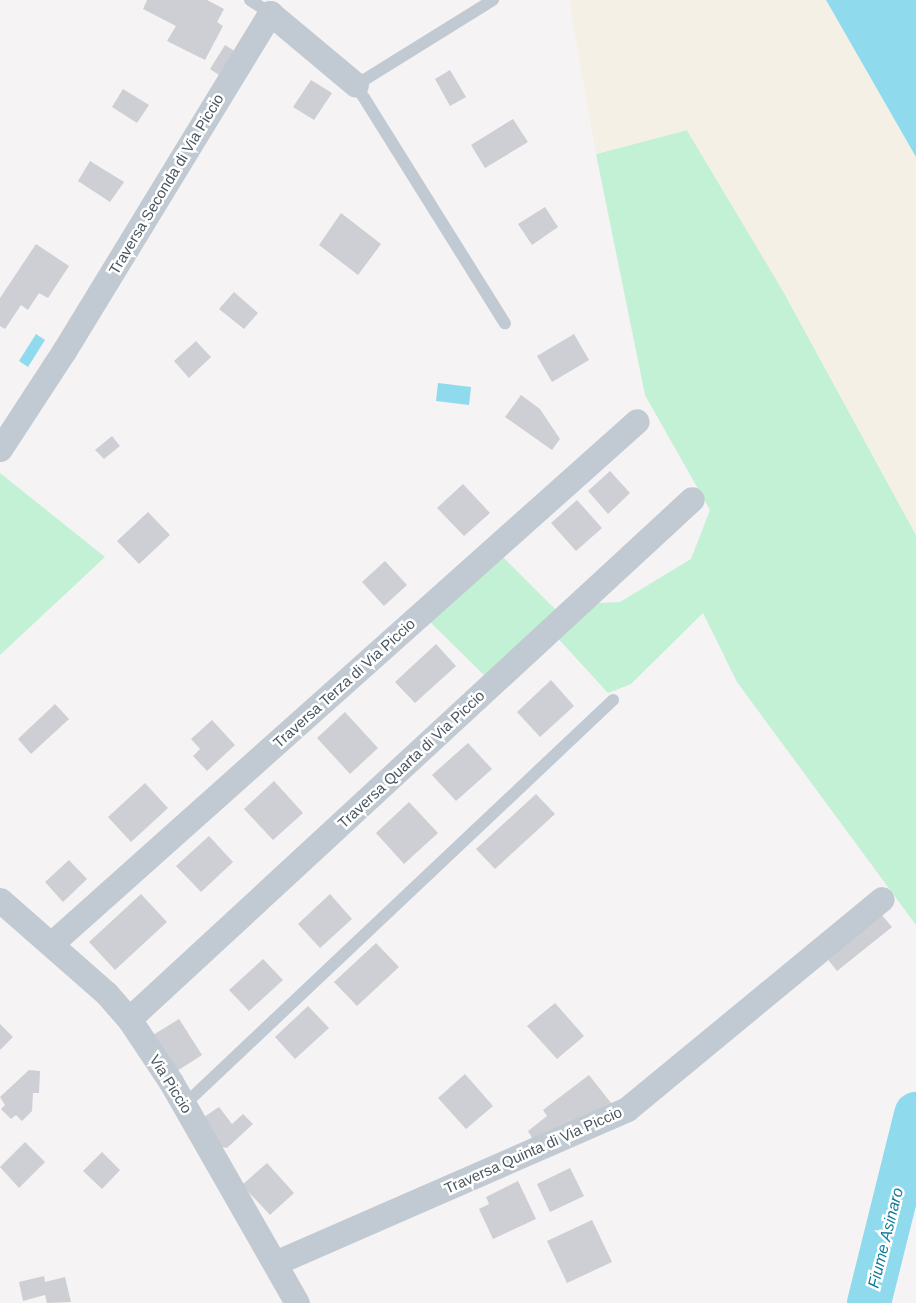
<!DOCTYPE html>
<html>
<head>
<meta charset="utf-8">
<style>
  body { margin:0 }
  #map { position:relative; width:916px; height:1303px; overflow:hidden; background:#f5f3f3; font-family:Arial,sans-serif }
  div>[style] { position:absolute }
  .green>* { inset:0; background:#c3f1d5 }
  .sand>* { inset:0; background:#f5f0e5 }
  .water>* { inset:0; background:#90daee }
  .river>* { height:44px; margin:-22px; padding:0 22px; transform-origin:22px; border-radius:22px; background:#90daee }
  .building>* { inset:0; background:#cdcfd5 }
  .lane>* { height:12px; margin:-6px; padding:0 6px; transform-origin:6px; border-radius:6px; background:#c1cad2 }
  .street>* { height:25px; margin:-12.5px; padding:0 12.5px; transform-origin:12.5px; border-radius:12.5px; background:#c1cad2 }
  span { translate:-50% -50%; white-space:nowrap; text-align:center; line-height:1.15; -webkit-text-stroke:5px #fff; paint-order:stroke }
  .street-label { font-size:15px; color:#4a5661 }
  .water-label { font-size:16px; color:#0c7c9b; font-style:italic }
</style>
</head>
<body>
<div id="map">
  <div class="green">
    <div style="clip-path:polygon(687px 130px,783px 291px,916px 535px,916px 925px,737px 682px,703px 613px,631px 684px,608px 693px,554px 634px,598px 603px,620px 602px,691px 559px,710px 510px,645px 395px,596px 154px)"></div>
    <div style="clip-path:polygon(0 473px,105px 557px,0 655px)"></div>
    <div style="clip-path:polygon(499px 553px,558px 612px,487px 678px,426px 618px)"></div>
  </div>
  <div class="sand">
    <div style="clip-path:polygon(569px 0,826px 0,916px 157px,916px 535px,783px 291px,687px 130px,596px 154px)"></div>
  </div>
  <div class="water">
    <div style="clip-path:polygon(826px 0,916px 0,916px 157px)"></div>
    <div style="clip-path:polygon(36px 334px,45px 340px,28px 367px,19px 361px)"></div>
    <div style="clip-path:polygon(438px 383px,471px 387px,469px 405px,436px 401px)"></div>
  </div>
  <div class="river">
    <div style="left:869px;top:1303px;width:195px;rotate:-76deg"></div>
  </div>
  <div class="building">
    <div style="clip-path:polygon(147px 0,207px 0,224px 9px,217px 22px,223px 26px,205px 60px,167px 41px,176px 26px,143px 9px)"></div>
    <div style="clip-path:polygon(225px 45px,238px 53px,222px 77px,210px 69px)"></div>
    <div style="clip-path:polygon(450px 70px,466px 97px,450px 106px,435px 79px)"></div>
    <div style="clip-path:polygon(311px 80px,332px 93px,314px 120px,293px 107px)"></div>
    <div style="clip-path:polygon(123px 89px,149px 105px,137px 123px,112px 107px)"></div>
    <div style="clip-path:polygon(513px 119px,528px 142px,485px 168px,471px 145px)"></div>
    <div style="clip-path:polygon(90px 161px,124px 182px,110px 202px,78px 181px)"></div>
    <div style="clip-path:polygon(545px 207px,558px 227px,532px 245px,518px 224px)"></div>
    <div style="clip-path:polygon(341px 213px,381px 244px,358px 275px,319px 245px)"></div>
    <div style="clip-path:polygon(36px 244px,69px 266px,48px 298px,39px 293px,28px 310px,21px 305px,5px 329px,0 326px,0 298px)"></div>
    <div style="clip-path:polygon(234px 292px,258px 313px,244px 329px,219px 309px)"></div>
    <div style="clip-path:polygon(574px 334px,589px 360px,552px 382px,537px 356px)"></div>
    <div style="clip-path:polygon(196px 341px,211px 357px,189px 378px,174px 361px)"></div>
    <div style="clip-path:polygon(521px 395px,540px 409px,560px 439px,552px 450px,505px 417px)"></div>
    <div style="clip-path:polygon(112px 436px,120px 446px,104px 459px,95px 450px)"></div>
    <div style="clip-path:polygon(610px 471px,630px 493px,608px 514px,588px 491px)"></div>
    <div style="clip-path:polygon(463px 484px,490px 513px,464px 536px,437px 508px)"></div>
    <div style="clip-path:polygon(577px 500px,602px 528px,576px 551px,551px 523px)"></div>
    <div style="clip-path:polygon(148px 512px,170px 535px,139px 564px,117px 541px)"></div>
    <div style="clip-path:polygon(385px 561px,407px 585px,384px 606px,362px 582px)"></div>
    <div style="clip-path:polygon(436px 644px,456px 666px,415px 703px,395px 682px)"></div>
    <div style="clip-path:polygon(551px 680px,574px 706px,540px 737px,517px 712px)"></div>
    <div style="clip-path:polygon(55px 704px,69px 719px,31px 754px,18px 739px)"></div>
    <div style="clip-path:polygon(345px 712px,378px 748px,350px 774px,317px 738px)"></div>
    <div style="clip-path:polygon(212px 720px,235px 745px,207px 771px,193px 756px,200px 749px,191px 739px)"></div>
    <div style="clip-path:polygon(468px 743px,492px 769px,456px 801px,432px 775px)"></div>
    <div style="clip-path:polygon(274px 781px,303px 813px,273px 840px,244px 809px)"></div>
    <div style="clip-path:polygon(145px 783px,168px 808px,131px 842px,108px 817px)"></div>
    <div style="clip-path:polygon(536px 794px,555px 814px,495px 869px,476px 849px)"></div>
    <div style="clip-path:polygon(409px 802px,438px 833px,404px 864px,376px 833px)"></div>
    <div style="clip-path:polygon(209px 836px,233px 862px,201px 892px,176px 866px)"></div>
    <div style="clip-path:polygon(69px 860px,87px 879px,63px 902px,45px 882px)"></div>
    <div style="clip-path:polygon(141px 894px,167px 922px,115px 970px,89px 942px)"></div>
    <div style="clip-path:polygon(330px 894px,352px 919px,320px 948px,298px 924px)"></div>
    <div style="clip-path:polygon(881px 914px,892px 927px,837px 971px,826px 957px)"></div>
    <div style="clip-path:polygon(376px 943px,399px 967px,357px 1006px,334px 982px)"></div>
    <div style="clip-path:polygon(263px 959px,283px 980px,249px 1011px,229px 990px)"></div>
    <div style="clip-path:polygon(555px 1003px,584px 1036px,557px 1059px,527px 1026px)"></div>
    <div style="clip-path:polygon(308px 1006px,329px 1028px,295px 1059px,275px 1037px)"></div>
    <div style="clip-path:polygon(179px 1019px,202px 1055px,177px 1071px,153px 1035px)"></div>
    <div style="clip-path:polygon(0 1024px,13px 1037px,0 1050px)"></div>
    <div style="clip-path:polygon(29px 1070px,40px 1071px,39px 1093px,33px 1093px,32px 1111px,22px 1121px,16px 1115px,11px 1119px,1px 1109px,5px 1105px,0 1097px)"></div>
    <div style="clip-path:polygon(465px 1074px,493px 1106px,466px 1129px,438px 1098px)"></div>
    <div style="clip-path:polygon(589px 1075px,615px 1108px,535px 1143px,528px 1131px,547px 1116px,543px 1110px)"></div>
    <div style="clip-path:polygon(219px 1107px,232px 1124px,243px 1114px,253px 1124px,227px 1148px,218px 1146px,201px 1119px)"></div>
    <div style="clip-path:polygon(25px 1142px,45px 1162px,19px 1188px,0 1167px)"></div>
    <div style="clip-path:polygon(102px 1152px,120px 1170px,102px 1189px,83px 1171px)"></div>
    <div style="clip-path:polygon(267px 1163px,294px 1193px,270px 1215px,242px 1185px)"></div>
    <div style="clip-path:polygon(570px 1168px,584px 1196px,550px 1212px,537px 1184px)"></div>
    <div style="clip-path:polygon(518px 1181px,536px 1219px,493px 1239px,479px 1209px,489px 1204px,486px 1197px)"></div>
    <div style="clip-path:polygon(592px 1220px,612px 1262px,567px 1283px,547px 1241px)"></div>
    <div style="clip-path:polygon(44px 1276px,45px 1282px,65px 1277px,71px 1302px,47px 1303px,45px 1295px,23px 1301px,19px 1282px)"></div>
  </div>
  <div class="lane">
    <div style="left:250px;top:0;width:24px;rotate:33deg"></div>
    <div style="left:493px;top:0;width:161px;rotate:148.2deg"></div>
    <div style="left:356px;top:85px;width:281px;rotate:58deg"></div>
    <div style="left:184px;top:1105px;width:590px;rotate:-43.35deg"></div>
  </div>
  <div class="street">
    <div style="left:0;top:449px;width:117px;rotate:-56.9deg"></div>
    <div style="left:64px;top:351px;width:396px;rotate:-58.6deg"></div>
    <div style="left:270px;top:13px;width:112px;rotate:39.9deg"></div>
    <div style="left:0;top:900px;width:142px;rotate:41.3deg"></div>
    <div style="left:107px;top:994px;width:33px;rotate:49deg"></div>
    <div style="left:129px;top:1019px;width:76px;rotate:56.3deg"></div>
    <div style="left:171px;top:1082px;width:254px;rotate:60.3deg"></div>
    <div style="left:51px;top:944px;width:785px;rotate:-41.75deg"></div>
    <div style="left:129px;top:1019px;width:766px;rotate:-42.73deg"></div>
    <div style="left:275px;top:1263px;width:384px;rotate:-23.6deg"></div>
    <div style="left:627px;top:1109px;width:330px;rotate:-39.5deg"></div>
  </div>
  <div class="street-label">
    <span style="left:166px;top:184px;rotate:-59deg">Traversa Seconda di Via Piccio</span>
    <span style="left:344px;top:683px;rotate:-42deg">Traversa Terza di Via Piccio</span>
    <span style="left:411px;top:759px;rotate:-43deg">Traversa Quarta di Via Piccio</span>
    <span style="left:171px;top:1084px;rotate:58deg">Via Piccio</span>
    <span style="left:533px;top:1150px;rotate:-24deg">Traversa Quinta di Via Piccio</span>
  </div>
  <div class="water-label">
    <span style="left:886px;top:1238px;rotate:-76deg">Fiume Asinaro</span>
  </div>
</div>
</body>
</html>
